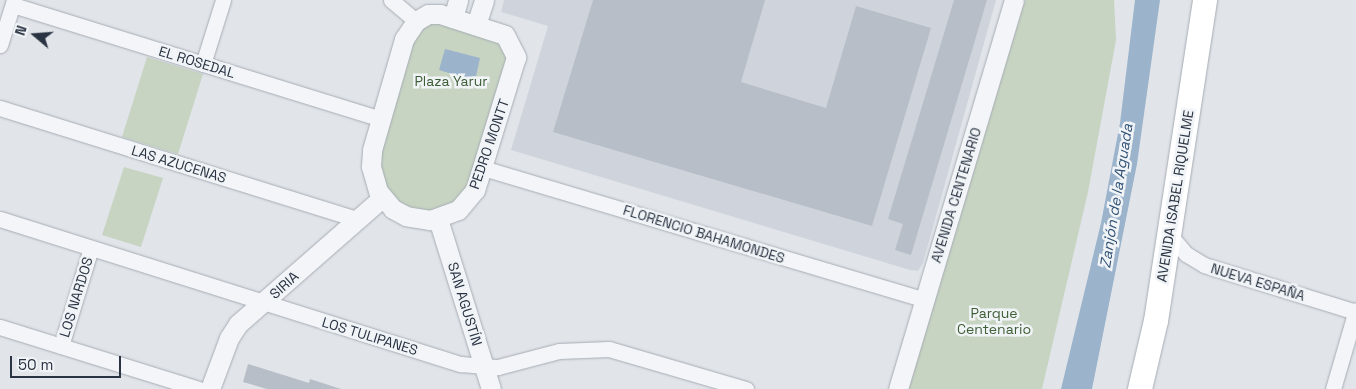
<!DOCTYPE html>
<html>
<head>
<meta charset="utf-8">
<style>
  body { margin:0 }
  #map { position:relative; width:1356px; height:389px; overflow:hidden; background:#e1e5ea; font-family:"Space Grotesk",sans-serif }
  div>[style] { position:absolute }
  .built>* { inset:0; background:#cfd4dc }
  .green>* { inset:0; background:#c7d4c2 }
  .water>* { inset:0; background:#9bb3cb }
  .building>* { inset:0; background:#b8bec7 }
  .roads { filter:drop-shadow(0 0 1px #a6acb4) drop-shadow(0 0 1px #a6acb4) }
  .minor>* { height:15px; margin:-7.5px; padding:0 7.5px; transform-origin:7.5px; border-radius:7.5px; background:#f4f5f8 }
  .tertiary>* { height:19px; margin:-9.5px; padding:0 9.5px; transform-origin:9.5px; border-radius:9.5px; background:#f4f5f8 }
  .trunk>* { height:24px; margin:-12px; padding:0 12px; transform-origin:12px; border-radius:12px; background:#fff }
  span { translate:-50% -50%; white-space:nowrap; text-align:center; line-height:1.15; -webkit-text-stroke:5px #f1f4f7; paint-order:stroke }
  .street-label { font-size:14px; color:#293342 }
  .park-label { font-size:14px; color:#3e5e36 }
  .water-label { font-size:15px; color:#325377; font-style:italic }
  .north { position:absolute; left:10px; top:10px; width:50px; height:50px; -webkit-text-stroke:4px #f1f4f7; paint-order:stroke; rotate:288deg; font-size:14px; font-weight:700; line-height:20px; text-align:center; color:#293342 }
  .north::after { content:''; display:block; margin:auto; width:18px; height:22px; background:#293342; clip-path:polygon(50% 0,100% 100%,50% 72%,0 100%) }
  .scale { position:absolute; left:10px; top:356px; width:111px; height:22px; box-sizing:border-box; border:2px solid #293342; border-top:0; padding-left:6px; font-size:15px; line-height:18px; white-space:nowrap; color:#293342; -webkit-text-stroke:4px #f1f4f7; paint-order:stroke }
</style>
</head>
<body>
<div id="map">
  <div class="built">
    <div style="clip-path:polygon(504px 0,996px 0,923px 263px,918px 271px,910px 270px,511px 150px,548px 26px,501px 12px)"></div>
  </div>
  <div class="green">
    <div style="clip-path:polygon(1025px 0,1114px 0,1116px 40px,1088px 192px,1042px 389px,908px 389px)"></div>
    <div style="clip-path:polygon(430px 21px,500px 42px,507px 54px,507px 69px,468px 191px,460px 199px,433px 212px,407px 208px,395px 201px,385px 189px,379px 155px,411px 43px,417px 30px)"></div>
    <div style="clip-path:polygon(147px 57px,203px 74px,178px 154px,122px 137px)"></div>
    <div style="clip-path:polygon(124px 167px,163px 178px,141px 247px,102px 235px)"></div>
  </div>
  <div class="water">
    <div style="clip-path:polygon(1135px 0,1160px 0,1137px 164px,1092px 389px,1061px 389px,1101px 223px,1120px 123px)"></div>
    <div style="clip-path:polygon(445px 49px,480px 58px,475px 81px,439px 70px)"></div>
  </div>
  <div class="building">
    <div style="clip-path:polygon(593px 0,765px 0,741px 82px,826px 108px,856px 6px,931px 28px,872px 226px,553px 132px)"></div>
    <div style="clip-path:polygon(954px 0,987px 0,911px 255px,895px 250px,903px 224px,888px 219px)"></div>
    <div style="clip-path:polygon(248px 364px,309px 383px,310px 379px,341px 389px,267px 389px,243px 382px)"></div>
  </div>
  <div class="roads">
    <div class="minor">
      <div style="left:391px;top:0;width:33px;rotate:40deg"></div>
      <div style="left:13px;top:5px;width:385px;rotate:17.2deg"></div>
      <div style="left:0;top:45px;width:47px;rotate:-72.7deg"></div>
      <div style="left:203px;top:64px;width:67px;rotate:-72.6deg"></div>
      <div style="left:0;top:108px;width:374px;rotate:17.3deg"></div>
      <div style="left:483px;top:168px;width:461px;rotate:16.6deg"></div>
      <div style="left:0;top:219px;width:483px;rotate:17.5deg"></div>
      <div style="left:461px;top:364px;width:37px;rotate:5deg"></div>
      <div style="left:498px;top:367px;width:63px;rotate:-14.7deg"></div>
      <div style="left:559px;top:351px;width:50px;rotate:-2.3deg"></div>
      <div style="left:609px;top:349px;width:143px;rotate:16.3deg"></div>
      <div style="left:1170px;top:235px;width:25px;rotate:50deg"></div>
      <div style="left:1186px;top:254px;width:21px;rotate:31deg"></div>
      <div style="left:1204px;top:265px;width:159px;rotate:17.2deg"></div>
      <div style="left:0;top:327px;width:208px;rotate:17.3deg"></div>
      <div style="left:61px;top:346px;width:102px;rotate:-73deg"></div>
      <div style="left:1333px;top:389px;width:82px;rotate:-73.8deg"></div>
    </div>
    <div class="tertiary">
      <div style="left:428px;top:14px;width:12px"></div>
      <div style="left:440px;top:14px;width:68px;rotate:17.9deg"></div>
      <div style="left:505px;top:35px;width:25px;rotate:63deg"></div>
      <div style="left:516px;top:57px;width:139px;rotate:107.1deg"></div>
      <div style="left:475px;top:190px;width:26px;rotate:130deg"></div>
      <div style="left:458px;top:210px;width:30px;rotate:160deg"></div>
      <div style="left:430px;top:220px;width:24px;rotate:-171deg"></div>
      <div style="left:406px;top:216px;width:15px;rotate:-152deg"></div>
      <div style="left:393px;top:209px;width:23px;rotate:-130deg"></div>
      <div style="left:378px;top:191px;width:26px;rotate:-106deg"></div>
      <div style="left:371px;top:166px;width:16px;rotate:-86deg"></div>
      <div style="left:372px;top:150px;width:116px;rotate:-73.9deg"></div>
      <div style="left:404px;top:39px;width:22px;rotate:-56deg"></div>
      <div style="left:416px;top:21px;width:14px;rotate:-30deg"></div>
      <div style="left:453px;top:18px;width:19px;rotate:-74deg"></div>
      <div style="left:476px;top:25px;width:26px;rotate:-72deg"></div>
      <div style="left:438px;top:219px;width:178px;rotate:72.7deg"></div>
      <div style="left:210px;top:389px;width:54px;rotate:-69.6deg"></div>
      <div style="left:229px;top:338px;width:17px;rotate:-57deg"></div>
      <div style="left:238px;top:324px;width:191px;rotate:-41.2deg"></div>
      <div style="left:898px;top:389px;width:406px;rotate:-73.4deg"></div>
    </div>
    <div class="trunk">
      <div style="left:1140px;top:389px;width:70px;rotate:-76.8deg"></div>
      <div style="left:1156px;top:321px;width:325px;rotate:-81.3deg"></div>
    </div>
  </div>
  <div class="street-label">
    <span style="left:197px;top:62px;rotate:17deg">EL ROSEDAL</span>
    <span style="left:489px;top:144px;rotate:-71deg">PEDRO MONTT</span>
    <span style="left:179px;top:164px;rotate:17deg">LAS AZUCENAS</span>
    <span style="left:956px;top:195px;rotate:-73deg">AVENIDA CENTENARIO</span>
    <span style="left:1175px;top:196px;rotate:-81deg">AVENIDA ISABEL RIQUELME</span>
    <span style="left:704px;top:234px;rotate:17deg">FLORENCIO BAHAMONDES</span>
    <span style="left:1258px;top:282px;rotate:17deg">NUEVA ESPAÑA</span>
    <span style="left:284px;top:285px;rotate:-42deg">SIRIA</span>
    <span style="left:76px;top:297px;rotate:-73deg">LOS NARDOS</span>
    <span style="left:465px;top:304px;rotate:73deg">SAN AGUSTÍN</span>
    <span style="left:370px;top:336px;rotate:17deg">LOS TULIPANES</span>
  </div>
  <div class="park-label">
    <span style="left:451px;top:81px">Plaza Yarur</span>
    <span style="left:994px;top:321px">Parque<br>Centenario</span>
  </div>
  <div class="water-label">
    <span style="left:1116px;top:196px;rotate:-81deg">Zanjón de la Aguada</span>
  </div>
  <div class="north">N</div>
  <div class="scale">50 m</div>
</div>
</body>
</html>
